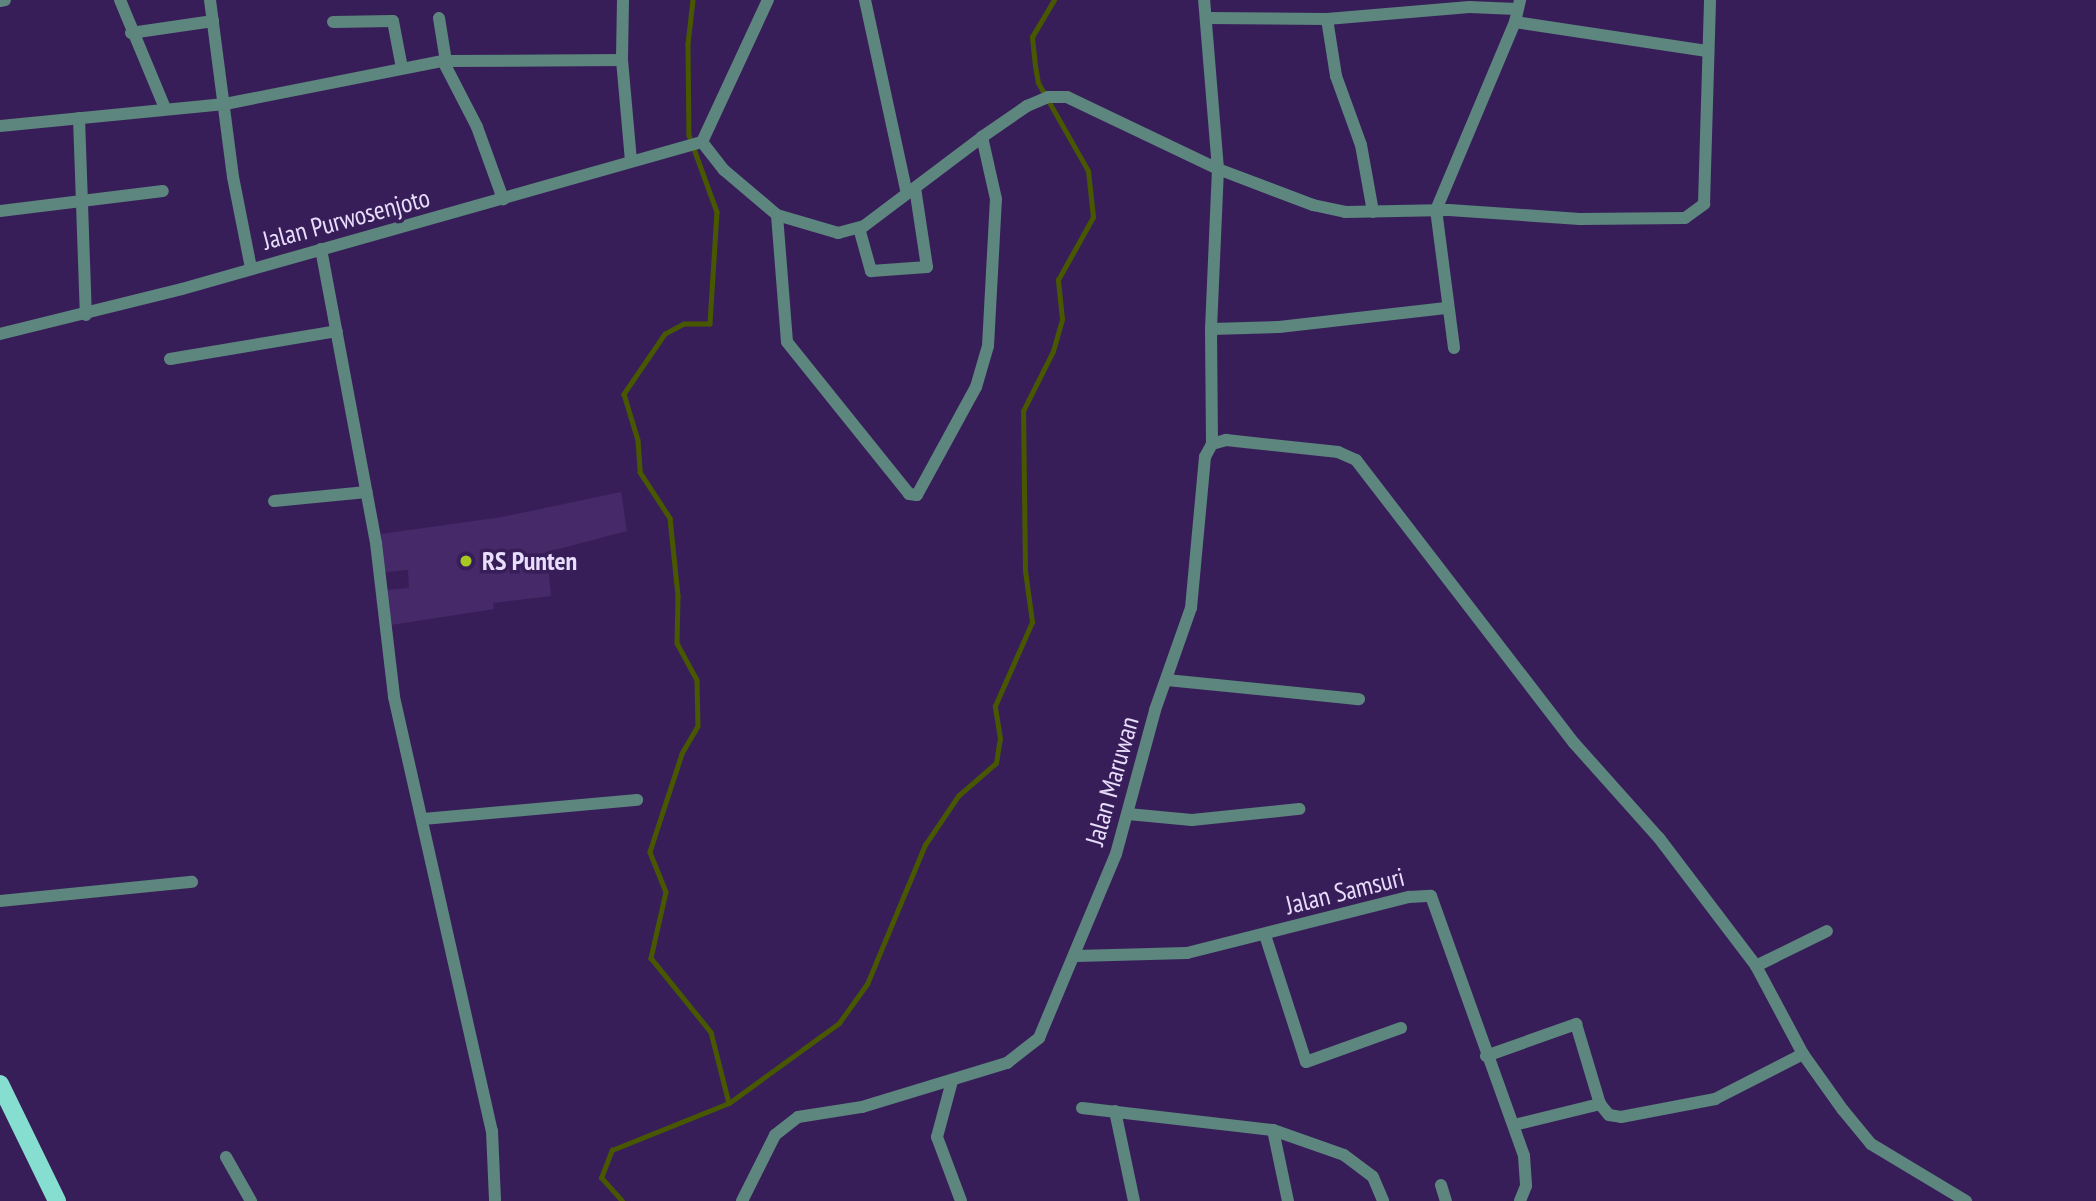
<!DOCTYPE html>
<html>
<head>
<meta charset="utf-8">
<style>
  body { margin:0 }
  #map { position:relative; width:2096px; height:1201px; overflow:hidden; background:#381e59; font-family:"PT Sans Narrow",sans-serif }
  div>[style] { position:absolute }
  .built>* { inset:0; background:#462969 }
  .stream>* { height:4.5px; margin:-2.25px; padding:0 2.25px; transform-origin:2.25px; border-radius:2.25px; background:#485800 }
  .street>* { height:12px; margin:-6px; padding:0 6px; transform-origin:6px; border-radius:6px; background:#5d867e }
  .primary>* { height:18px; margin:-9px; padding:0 9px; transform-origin:9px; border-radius:9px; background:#85decf }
  .dots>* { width:19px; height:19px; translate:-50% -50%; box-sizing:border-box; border:4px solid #381e59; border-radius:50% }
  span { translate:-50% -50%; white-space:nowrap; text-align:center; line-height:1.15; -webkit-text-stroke:7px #381e59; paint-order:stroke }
  .street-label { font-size:26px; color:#e8ddfb }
  .poi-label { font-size:26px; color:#e8ddfb; font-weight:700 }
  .left { translate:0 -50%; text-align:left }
</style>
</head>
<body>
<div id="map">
  <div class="built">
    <div style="clip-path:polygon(621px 492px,627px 531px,547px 552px,551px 596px,493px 603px,494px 609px,391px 625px,386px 590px,409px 588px,408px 570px,385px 572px,381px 534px,502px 517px)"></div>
  </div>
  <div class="stream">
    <div style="left:693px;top:0;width:44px;rotate:96.5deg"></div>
    <div style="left:688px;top:44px;width:91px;rotate:89.4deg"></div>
    <div style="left:689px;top:135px;width:82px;rotate:70deg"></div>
    <div style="left:717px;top:212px;width:112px;rotate:93.6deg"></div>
    <div style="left:710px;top:324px;width:26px;rotate:180deg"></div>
    <div style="left:684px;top:324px;width:21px;rotate:152deg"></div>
    <div style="left:665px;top:334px;width:73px;rotate:124.3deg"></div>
    <div style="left:624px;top:394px;width:48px;rotate:73.1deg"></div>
    <div style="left:638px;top:440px;width:32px;rotate:86deg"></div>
    <div style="left:640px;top:472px;width:55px;rotate:56.9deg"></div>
    <div style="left:670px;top:518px;width:78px;rotate:84.1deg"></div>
    <div style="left:678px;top:596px;width:47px;rotate:91.2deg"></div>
    <div style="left:677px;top:643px;width:42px;rotate:61.6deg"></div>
    <div style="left:697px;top:680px;width:46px;rotate:88.8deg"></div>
    <div style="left:698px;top:726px;width:32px;rotate:120deg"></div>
    <div style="left:682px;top:754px;width:103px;rotate:108.1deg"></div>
    <div style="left:650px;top:852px;width:43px;rotate:68.2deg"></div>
    <div style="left:666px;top:892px;width:68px;rotate:102.8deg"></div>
    <div style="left:651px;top:958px;width:95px;rotate:51deg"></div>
    <div style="left:711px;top:1032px;width:73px;rotate:75.8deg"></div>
    <div style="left:622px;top:1201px;width:31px;rotate:-132deg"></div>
    <div style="left:601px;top:1178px;width:30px;rotate:-69deg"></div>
    <div style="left:612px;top:1150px;width:126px;rotate:-21.9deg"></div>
    <div style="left:729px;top:1103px;width:136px;rotate:-36deg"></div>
    <div style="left:839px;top:1023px;width:48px;rotate:-54.3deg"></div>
    <div style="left:867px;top:984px;width:151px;rotate:-67.4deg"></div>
    <div style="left:925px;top:845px;width:59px;rotate:-56deg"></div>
    <div style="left:958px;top:796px;width:50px;rotate:-41deg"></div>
    <div style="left:996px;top:763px;width:24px;rotate:-81deg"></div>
    <div style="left:1000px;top:739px;width:33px;rotate:-99deg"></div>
    <div style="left:995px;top:706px;width:92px;rotate:-66.2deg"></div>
    <div style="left:1032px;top:622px;width:51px;rotate:-97.8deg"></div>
    <div style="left:1025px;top:571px;width:160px;rotate:-90.7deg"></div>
    <div style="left:1023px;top:411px;width:67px;rotate:-63.4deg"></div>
    <div style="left:1053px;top:351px;width:33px;rotate:-74deg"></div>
    <div style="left:1062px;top:319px;width:39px;rotate:-96deg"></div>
    <div style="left:1058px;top:280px;width:72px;rotate:-60.9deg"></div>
    <div style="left:1093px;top:217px;width:46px;rotate:-96.2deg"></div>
    <div style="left:1088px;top:171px;width:101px;rotate:-119.6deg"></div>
    <div style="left:1038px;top:83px;width:17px;rotate:-100deg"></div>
    <div style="left:1035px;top:66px;width:29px;rotate:-96deg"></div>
    <div style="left:1032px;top:37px;width:43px;rotate:-59.3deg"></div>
  </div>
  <div class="street">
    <div style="left:120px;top:0;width:117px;rotate:67.4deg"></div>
    <div style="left:210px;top:0;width:178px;rotate:82.6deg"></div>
    <div style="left:233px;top:177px;width:93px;rotate:78.8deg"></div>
    <div style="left:623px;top:0;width:60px;rotate:91deg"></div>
    <div style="left:622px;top:60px;width:100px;rotate:84.9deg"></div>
    <div style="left:865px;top:0;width:198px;rotate:77.8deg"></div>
    <div style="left:0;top:1px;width:5px;rotate:-11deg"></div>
    <div style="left:439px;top:18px;width:44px;rotate:80.8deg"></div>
    <div style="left:1207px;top:18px;width:120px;rotate:0.5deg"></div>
    <div style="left:1327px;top:19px;width:143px;rotate:-4.8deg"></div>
    <div style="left:1469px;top:7px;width:48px;rotate:2.4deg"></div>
    <div style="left:1327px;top:19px;width:58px;rotate:81deg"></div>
    <div style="left:1336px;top:76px;width:73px;rotate:70.1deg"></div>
    <div style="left:1361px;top:145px;width:68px;rotate:79.8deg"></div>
    <div style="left:333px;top:22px;width:60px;rotate:-1deg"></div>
    <div style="left:393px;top:21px;width:48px;rotate:79.2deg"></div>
    <div style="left:1515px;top:22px;width:194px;rotate:8.6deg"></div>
    <div style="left:131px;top:33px;width:83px;rotate:-8.3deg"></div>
    <div style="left:443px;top:61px;width:74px;rotate:62.7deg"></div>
    <div style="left:477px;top:127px;width:77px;rotate:70.1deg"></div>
    <div style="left:79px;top:118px;width:197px;rotate:88deg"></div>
    <div style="left:0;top:126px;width:226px;rotate:-5.6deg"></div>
    <div style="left:225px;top:104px;width:222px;rotate:-11.2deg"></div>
    <div style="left:443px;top:61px;width:179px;rotate:-0.3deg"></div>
    <div style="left:702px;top:142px;width:36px;rotate:52deg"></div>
    <div style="left:724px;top:170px;width:70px;rotate:40.3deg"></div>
    <div style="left:777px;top:215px;width:64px;rotate:16.4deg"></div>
    <div style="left:838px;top:233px;width:27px;rotate:-15deg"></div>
    <div style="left:864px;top:226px;width:148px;rotate:-37deg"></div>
    <div style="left:982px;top:137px;width:55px;rotate:-34.6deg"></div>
    <div style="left:1027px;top:106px;width:23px;rotate:-23deg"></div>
    <div style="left:1048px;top:97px;width:19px"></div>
    <div style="left:1067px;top:97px;width:167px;rotate:25.5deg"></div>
    <div style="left:1218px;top:169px;width:170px;rotate:-94.7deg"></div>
    <div style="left:702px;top:142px;width:157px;rotate:-65.1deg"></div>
    <div style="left:0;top:211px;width:164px;rotate:-7deg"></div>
    <div style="left:777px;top:215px;width:127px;rotate:85.5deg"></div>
    <div style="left:787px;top:342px;width:195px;rotate:51.2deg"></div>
    <div style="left:909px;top:494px;width:8px;rotate:7deg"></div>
    <div style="left:917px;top:495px;width:123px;rotate:-61.4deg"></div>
    <div style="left:976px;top:387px;width:43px;rotate:-73.7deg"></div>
    <div style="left:988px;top:346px;width:147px;rotate:-86.9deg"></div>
    <div style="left:996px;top:199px;width:64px;rotate:-102.7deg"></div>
    <div style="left:859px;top:228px;width:45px;rotate:74.4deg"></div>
    <div style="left:871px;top:271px;width:56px;rotate:-4.1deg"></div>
    <div style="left:927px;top:267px;width:80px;rotate:-98.6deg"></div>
    <div style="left:321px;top:249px;width:299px;rotate:79.4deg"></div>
    <div style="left:376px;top:543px;width:155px;rotate:83.3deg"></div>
    <div style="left:394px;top:697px;width:445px;rotate:77.3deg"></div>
    <div style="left:492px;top:1131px;width:70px;rotate:87.5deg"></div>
    <div style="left:1211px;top:329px;width:68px;rotate:-1.7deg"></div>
    <div style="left:1279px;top:327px;width:168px;rotate:-6.5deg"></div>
    <div style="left:0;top:334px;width:187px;rotate:-13.9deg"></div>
    <div style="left:182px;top:289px;width:540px;rotate:-15.79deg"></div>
    <div style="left:1454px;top:348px;width:139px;rotate:-97.4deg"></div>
    <div style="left:1436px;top:210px;width:204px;rotate:-67.2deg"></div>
    <div style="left:1515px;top:22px;width:23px;rotate:-77deg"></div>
    <div style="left:170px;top:359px;width:169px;rotate:-9.5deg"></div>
    <div style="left:1212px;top:444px;width:15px;rotate:-16deg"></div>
    <div style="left:1226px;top:440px;width:113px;rotate:6.1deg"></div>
    <div style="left:1338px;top:452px;width:20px;rotate:24deg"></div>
    <div style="left:1356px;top:460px;width:357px;rotate:52.4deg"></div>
    <div style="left:1574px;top:743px;width:127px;rotate:48.2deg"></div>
    <div style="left:1659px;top:838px;width:161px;rotate:52.8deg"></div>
    <div style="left:1756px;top:966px;width:100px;rotate:61.9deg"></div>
    <div style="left:1803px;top:1054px;width:69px;rotate:54.5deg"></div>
    <div style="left:1843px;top:1110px;width:44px;rotate:50.5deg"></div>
    <div style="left:1871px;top:1144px;width:111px;rotate:31deg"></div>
    <div style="left:274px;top:501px;width:93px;rotate:-5.5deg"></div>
    <div style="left:1167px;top:680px;width:193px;rotate:5.7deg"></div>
    <div style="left:1128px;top:814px;width:64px;rotate:5.4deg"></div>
    <div style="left:1192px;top:820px;width:108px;rotate:-5.9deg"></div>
    <div style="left:423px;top:819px;width:215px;rotate:-5.1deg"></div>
    <div style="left:0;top:901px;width:193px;rotate:-5.7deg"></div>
    <div style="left:1265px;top:935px;width:133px;rotate:72.1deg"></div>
    <div style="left:1306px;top:1062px;width:101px;rotate:-19.7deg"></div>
    <div style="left:1076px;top:956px;width:111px;rotate:-1.5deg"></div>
    <div style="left:1187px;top:953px;width:229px;rotate:-14.2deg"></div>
    <div style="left:1409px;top:897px;width:22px;rotate:-3deg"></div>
    <div style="left:1431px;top:896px;width:276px;rotate:70.3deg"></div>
    <div style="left:1524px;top:1156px;width:30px;rotate:86deg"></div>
    <div style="left:1526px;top:1186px;width:16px;rotate:112deg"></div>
    <div style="left:1756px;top:966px;width:79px;rotate:-26.2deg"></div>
    <div style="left:1486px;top:1056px;width:96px;rotate:-19.6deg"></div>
    <div style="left:1576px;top:1024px;width:84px;rotate:73.3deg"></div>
    <div style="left:1600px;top:1104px;width:14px;rotate:51deg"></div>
    <div style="left:1609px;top:1115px;width:12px;rotate:9deg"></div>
    <div style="left:1621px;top:1117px;width:96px;rotate:-10.8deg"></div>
    <div style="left:1715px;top:1099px;width:99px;rotate:-27.1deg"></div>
    <div style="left:952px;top:1081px;width:58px;rotate:105deg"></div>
    <div style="left:937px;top:1137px;width:68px;rotate:69.4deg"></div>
    <div style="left:1082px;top:1108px;width:192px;rotate:6.6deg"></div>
    <div style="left:1273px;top:1130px;width:75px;rotate:19.4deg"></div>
    <div style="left:1344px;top:1155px;width:36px;rotate:37deg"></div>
    <div style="left:1373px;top:1177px;width:26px;rotate:67deg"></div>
    <div style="left:1115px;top:1111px;width:92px;rotate:78.1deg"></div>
    <div style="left:1514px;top:1125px;width:89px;rotate:-13.7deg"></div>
    <div style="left:1273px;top:1130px;width:73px;rotate:78.1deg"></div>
    <div style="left:226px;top:1157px;width:51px;rotate:60.4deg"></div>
    <div style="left:1441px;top:1185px;width:17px;rotate:73deg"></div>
    <div style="left:742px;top:1201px;width:74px;rotate:-63.4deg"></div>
    <div style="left:775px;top:1135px;width:29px;rotate:-38deg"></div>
    <div style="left:798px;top:1117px;width:65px;rotate:-8.9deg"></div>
    <div style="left:862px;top:1107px;width:152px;rotate:-16.9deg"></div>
    <div style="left:1007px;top:1063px;width:41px;rotate:-38deg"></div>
    <div style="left:1039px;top:1038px;width:199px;rotate:-67.3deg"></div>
    <div style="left:1116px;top:854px;width:149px;rotate:-74.8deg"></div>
    <div style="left:1155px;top:710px;width:108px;rotate:-70.6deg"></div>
    <div style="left:1191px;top:608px;width:152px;rotate:-84.7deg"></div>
    <div style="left:1205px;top:457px;width:15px;rotate:-62deg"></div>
    <div style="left:1212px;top:444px;width:115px;rotate:-90.5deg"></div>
    <div style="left:1211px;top:329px;width:160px;rotate:-87.5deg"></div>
    <div style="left:1218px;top:169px;width:102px;rotate:20.8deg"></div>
    <div style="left:1313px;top:205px;width:33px;rotate:12deg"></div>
    <div style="left:1345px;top:212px;width:104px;rotate:-1.1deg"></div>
    <div style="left:1449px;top:210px;width:131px;rotate:3.9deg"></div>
    <div style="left:1580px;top:219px;width:105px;rotate:-0.5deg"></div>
    <div style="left:1685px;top:218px;width:24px;rotate:-36deg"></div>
    <div style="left:1704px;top:204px;width:204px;rotate:-88.3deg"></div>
  </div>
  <div class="primary">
    <div style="left:0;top:1084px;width:130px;rotate:64deg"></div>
  </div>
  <div class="dots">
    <div style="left:466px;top:561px;background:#a6c821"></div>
  </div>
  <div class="street-label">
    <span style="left:346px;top:219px;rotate:-15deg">Jalan Purwosenjoto</span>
    <span style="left:1112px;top:781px;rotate:-74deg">Jalan Maruwan</span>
    <span style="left:1345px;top:891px;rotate:-14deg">Jalan Samsuri</span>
  </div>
  <div class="poi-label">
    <span class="left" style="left:482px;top:561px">RS Punten</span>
  </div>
</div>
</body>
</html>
